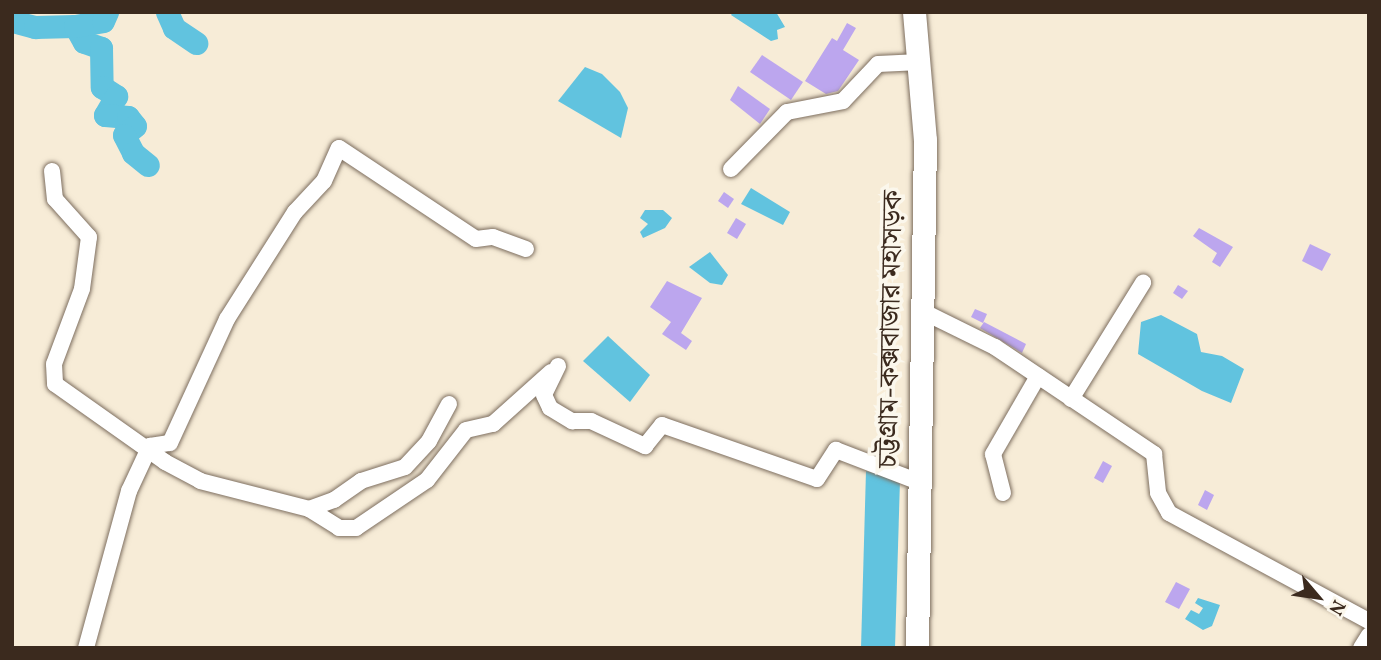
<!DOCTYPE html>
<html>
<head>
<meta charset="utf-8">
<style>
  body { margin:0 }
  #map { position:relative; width:1381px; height:660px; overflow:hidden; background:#f7ecd7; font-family:Vollkorn,"Noto Serif Bengali",serif }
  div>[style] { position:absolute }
  .water>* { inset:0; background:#61c3df }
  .river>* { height:23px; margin:-11.5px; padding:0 11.5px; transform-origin:11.5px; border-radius:11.5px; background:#61c3df }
  .building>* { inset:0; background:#bca6ee }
  .roads { filter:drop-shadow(0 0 2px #7d6e5f) drop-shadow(0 0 2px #7d6e5f) }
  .minor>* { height:16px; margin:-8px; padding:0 8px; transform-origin:8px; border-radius:8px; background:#fff }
  .highway>* { height:23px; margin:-11.5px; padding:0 11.5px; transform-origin:11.5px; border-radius:11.5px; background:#fff }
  span { translate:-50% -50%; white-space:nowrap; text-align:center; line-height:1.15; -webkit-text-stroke:7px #fbf7ec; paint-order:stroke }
  .street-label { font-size:28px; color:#3b2a1e }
  .frame { position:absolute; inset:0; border:14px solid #3b2a1e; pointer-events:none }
  .north { position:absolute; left:1283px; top:562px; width:70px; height:70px; -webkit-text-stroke:5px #fbf7ec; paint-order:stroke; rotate:119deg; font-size:19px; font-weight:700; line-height:28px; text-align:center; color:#3b2a1e }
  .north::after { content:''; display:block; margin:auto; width:24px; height:32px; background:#3b2a1e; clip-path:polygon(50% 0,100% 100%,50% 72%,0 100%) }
</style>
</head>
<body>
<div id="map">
  <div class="water">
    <div style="clip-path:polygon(733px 12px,776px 12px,785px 27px,777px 30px,778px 39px,771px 41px,731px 15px)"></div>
    <div style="clip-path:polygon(585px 67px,602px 74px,620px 92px,628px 108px,621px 138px,558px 101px)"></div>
    <div style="clip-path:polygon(751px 188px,790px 212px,783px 225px,741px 204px)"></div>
    <div style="clip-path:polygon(645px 210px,663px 210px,672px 218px,665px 228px,643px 238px,640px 232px,648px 224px,640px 218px)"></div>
    <div style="clip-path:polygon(710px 252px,728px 275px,722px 285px,710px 283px,689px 267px)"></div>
    <div style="clip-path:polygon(1161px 315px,1197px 334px,1201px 352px,1222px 356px,1244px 369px,1231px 403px,1202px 391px,1138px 354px,1141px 322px)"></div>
    <div style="clip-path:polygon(608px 336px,650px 375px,630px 402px,583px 361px)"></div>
    <div style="clip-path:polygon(866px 471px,900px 480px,895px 648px,861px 648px)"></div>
    <div style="clip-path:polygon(1198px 598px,1220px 605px,1212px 626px,1203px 630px,1185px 619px,1191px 610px,1199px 614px,1203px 608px,1195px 603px)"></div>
  </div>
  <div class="river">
    <div style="left:167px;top:12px;width:17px;rotate:66deg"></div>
    <div style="left:174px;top:28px;width:27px;rotate:34deg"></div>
    <div style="left:12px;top:21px;width:24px;rotate:15deg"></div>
    <div style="left:35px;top:27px;width:40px;rotate:-1.4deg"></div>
    <div style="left:75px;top:26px;width:18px;rotate:61deg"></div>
    <div style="left:84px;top:42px;width:18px;rotate:19deg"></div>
    <div style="left:101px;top:48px;width:39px;rotate:89deg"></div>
    <div style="left:102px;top:87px;width:17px;rotate:33deg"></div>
    <div style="left:116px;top:96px;width:22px;rotate:120deg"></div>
    <div style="left:105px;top:115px;width:23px;rotate:5deg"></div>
    <div style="left:128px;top:117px;width:11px;rotate:52deg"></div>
    <div style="left:135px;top:126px;width:14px;rotate:141deg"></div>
    <div style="left:124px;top:135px;width:20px;rotate:63deg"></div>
    <div style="left:133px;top:153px;width:19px;rotate:39deg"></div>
    <div style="left:75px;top:26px;width:28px;rotate:-10deg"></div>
    <div style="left:103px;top:21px;width:10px;rotate:-66deg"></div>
  </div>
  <div class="building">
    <div style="clip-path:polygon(847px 23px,856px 28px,843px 50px,859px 60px,838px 91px,826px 94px,805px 81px,832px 38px,837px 41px)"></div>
    <div style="clip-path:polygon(762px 55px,803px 82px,791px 100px,750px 72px)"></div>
    <div style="clip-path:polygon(738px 86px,770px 109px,760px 124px,730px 100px)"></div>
    <div style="clip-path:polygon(724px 192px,734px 199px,728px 208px,718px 201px)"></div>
    <div style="clip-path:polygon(736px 218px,746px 224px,737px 239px,727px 233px)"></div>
    <div style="clip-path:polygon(1199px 228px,1233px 247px,1220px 267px,1212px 262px,1217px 253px,1193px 236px)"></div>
    <div style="clip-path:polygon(1310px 244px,1331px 254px,1322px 271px,1302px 261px)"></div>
    <div style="clip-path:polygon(667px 281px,702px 298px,681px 333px,692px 341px,686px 350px,662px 334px,671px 322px,650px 307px)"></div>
    <div style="clip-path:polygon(1178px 285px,1188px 291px,1182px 299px,1173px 293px)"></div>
    <div style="clip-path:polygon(975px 309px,987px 314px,983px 323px,971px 317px)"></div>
    <div style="clip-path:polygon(984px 322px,1026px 344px,1022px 353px,980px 328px)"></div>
    <div style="clip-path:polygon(1103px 461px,1112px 466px,1103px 483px,1094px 478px)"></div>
    <div style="clip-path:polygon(1205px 490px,1214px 495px,1207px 510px,1198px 505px)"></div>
    <div style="clip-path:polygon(1176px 582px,1190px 589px,1179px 609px,1165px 602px)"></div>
  </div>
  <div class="roads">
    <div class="minor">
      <div style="left:731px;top:169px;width:80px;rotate:-45.5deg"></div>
      <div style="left:787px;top:112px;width:57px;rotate:-11.1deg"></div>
      <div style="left:843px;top:101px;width:51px;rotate:-46.6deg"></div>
      <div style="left:878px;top:64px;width:42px;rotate:-2.7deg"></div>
      <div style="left:52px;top:171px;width:28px;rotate:84deg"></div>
      <div style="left:55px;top:199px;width:51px;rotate:48.2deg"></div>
      <div style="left:89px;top:237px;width:52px;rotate:97.7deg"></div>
      <div style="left:82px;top:289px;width:80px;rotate:110.5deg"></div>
      <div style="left:54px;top:364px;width:20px;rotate:87deg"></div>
      <div style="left:55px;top:384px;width:135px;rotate:35.3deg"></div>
      <div style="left:165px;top:462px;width:40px;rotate:28deg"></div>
      <div style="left:200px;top:481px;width:113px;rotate:14.4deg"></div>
      <div style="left:309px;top:509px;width:27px;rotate:-20deg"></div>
      <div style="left:334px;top:500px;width:33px;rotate:-35deg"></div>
      <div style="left:361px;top:481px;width:46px;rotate:-17.7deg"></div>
      <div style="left:405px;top:467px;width:35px;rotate:-47deg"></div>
      <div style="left:429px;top:441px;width:42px;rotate:-61.6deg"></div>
      <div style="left:922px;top:311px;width:81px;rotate:26.3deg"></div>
      <div style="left:995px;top:347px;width:192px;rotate:33.9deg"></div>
      <div style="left:1154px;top:454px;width:39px;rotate:84deg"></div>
      <div style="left:1158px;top:493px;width:23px;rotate:61deg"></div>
      <div style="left:1169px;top:513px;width:227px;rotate:28.4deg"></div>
      <div style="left:558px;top:366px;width:32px;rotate:116deg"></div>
      <div style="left:544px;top:395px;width:14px;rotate:65deg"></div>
      <div style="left:550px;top:408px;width:26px;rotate:31deg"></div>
      <div style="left:572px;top:421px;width:19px"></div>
      <div style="left:591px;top:421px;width:60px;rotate:24.8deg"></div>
      <div style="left:645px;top:446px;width:27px;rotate:-51deg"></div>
      <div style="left:662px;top:425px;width:164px;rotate:19.2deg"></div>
      <div style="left:817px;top:479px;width:35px;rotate:-57deg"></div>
      <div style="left:836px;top:450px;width:89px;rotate:21.1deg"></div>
      <div style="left:1071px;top:399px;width:137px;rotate:-58.2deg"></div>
      <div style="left:1003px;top:493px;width:40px;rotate:-104.4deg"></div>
      <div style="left:993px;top:454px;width:90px;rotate:-60deg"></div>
      <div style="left:309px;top:509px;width:36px;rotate:32deg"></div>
      <div style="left:339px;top:528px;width:17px"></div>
      <div style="left:356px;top:528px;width:86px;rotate:-34.1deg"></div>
      <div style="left:427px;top:480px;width:63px;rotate:-52deg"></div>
      <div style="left:466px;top:430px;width:28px;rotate:-13deg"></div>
      <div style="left:493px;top:424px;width:78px;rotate:-41.9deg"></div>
      <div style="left:86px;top:648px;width:163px;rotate:-74.7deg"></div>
      <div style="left:129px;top:491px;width:50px;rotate:-65deg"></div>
      <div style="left:150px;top:446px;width:20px;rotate:-9deg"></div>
      <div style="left:170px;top:443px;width:136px;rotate:-65.3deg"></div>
      <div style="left:227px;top:319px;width:127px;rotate:-57.6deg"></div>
      <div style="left:295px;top:212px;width:42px;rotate:-46.9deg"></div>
      <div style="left:324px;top:181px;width:36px;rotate:-66deg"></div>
      <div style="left:339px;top:148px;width:164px;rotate:33.6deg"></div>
      <div style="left:476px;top:239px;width:17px;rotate:-7deg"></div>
      <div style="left:493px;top:237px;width:35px;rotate:20deg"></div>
      <div style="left:1361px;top:648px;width:15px;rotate:-58deg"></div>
    </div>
    <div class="highway">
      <div style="left:914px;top:12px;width:128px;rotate:85.1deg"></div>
      <div style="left:925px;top:140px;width:508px;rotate:90.9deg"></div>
    </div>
  </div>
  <div class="street-label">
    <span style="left:892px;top:329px;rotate:-89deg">চট্টগ্রাম-কক্সবাজার মহাসড়ক</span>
  </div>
  <div class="frame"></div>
  <div class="north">N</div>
</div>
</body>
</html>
